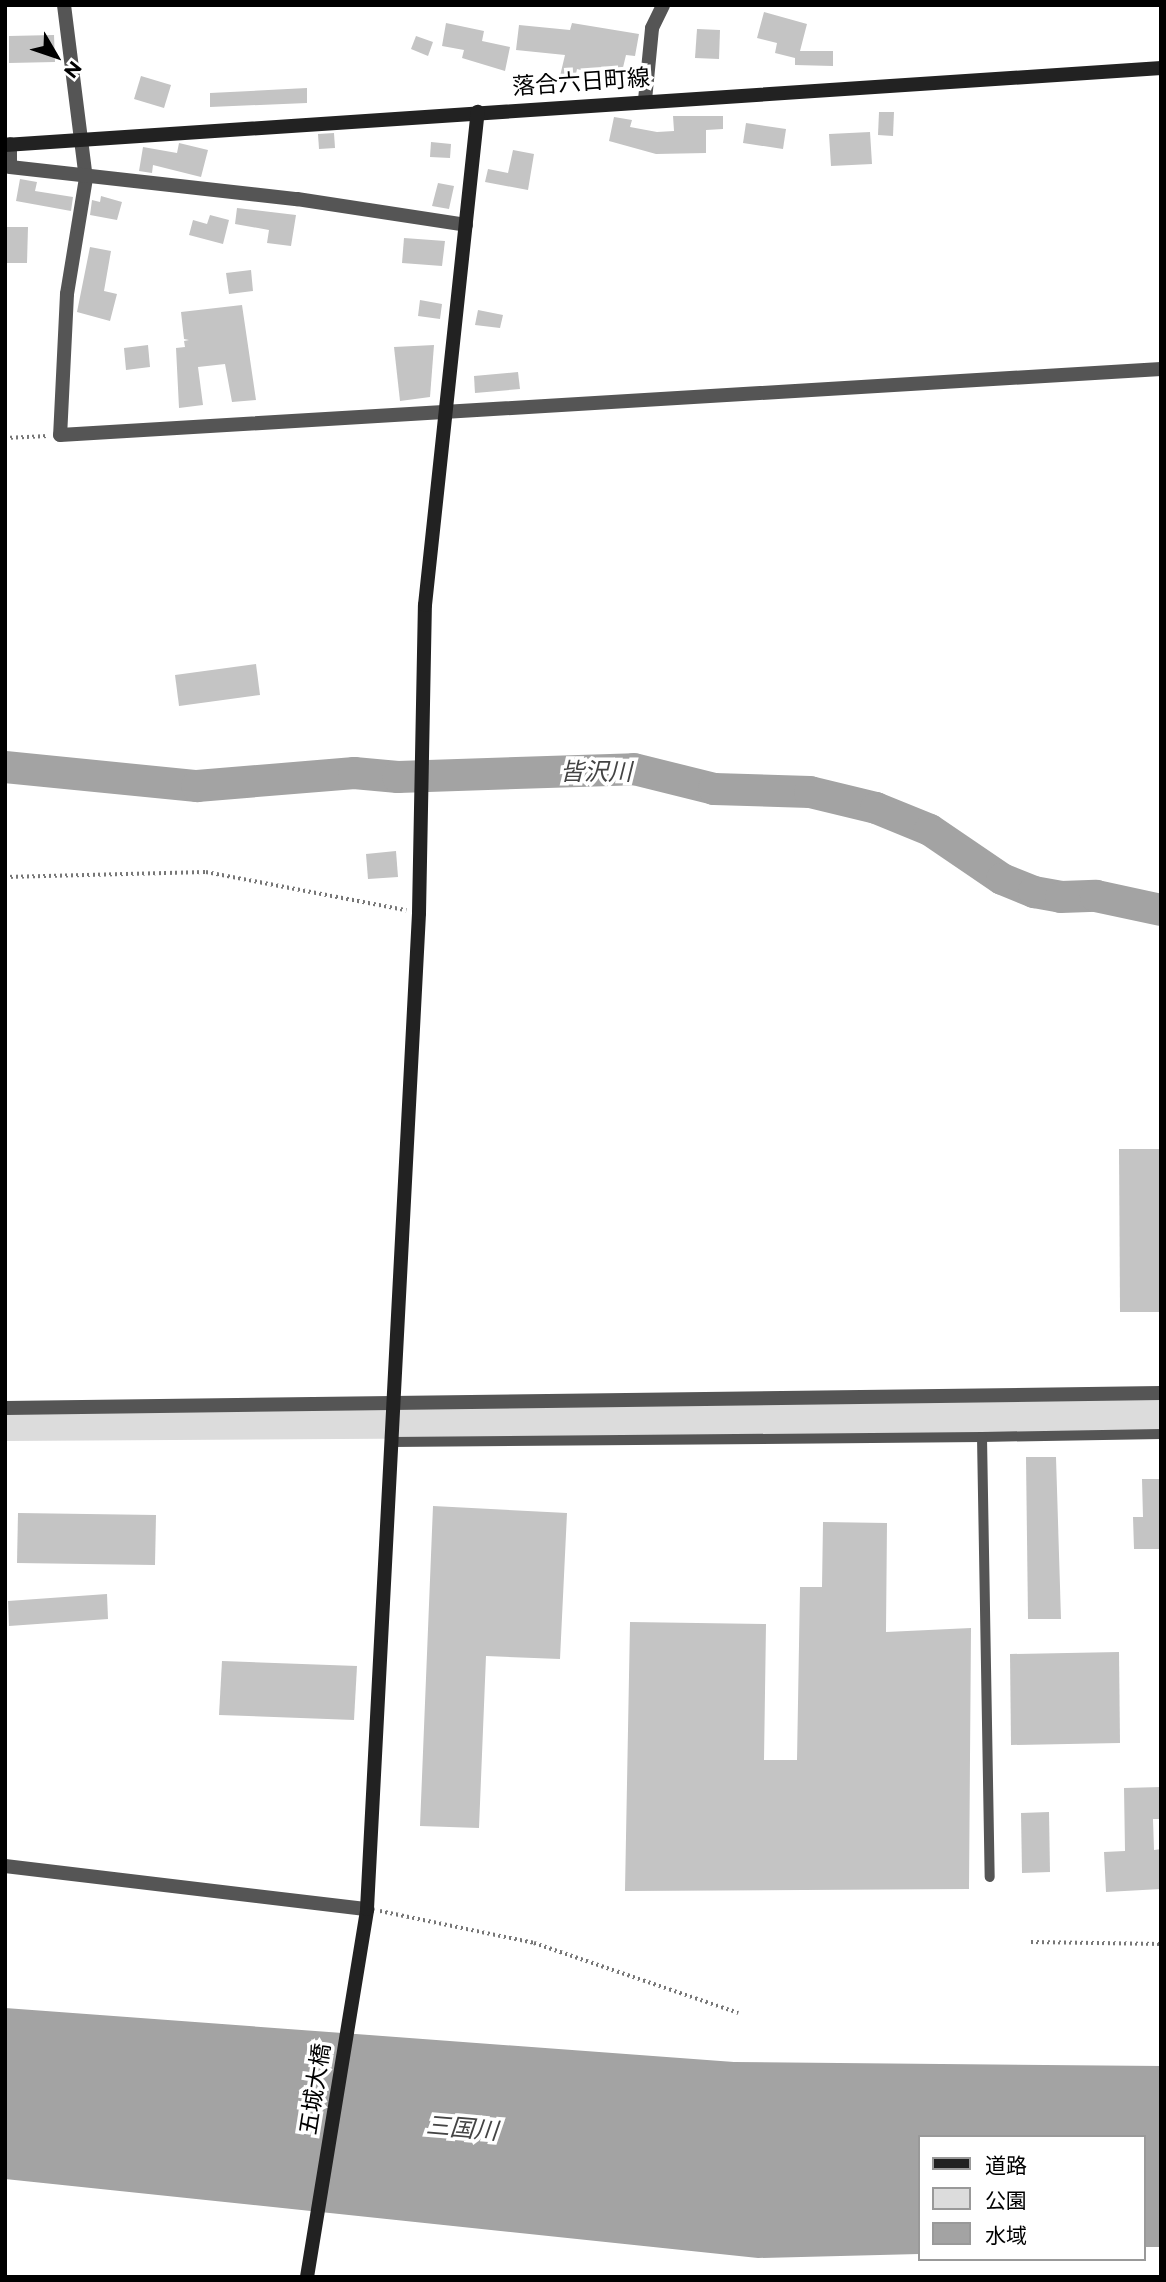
<!DOCTYPE html>
<html>
<head>
<meta charset="utf-8">
<style>
  body { margin:0 }
  #map { position:relative; width:1166px; height:2282px; overflow:hidden; background:#fff; font-family:Montserrat,"Noto Sans JP",sans-serif }
  div>[style] { position:absolute }
  .green>* { inset:0; background:#dcdcdc }
  .water>* { inset:0; background:#a3a3a3 }
  .river>* { height:32px; margin:-16px; padding:0 16px; transform-origin:16px; border-radius:16px; background:#a3a3a3 }
  .building>* { inset:0; background:#c4c4c4 }
  .path>* { height:3.5px; margin-top:-1.75px; transform-origin:0; background:repeating-linear-gradient(90deg,#777 0 2px,transparent 0 5.5px) }
  .lane>* { height:10px; margin:-5px; padding:0 5px; transform-origin:5px; border-radius:5px; background:#555 }
  .street>* { height:14px; margin:-7px; padding:0 7px; transform-origin:7px; border-radius:7px; background:#555 }
  .secondary>* { height:14px; margin:-7px; padding:0 7px; transform-origin:7px; border-radius:7px; background:#222 }
  span { translate:-50% -50%; white-space:nowrap; text-align:center; line-height:1.15; -webkit-text-stroke:7px #fff; paint-order:stroke }
  .street-label { font-size:23px; color:#000 }
  .water-label { font-size:24px; color:#444; font-style:italic }
  .frame { position:absolute; inset:0; border:7px solid #000; pointer-events:none }
  .legend { position:absolute; left:918px; top:2135px; width:228px; height:126px; box-sizing:border-box; background:#fff; border:2px solid #999; margin:0; padding:9px 12px; list-style:none; font-size:21px; color:#000 }
  .legend li { display:flex; align-items:center; gap:14px; height:35px }
  .legend b { width:35px; border:2px solid #999 }
  .north { position:absolute; left:21px; top:21px; width:70px; height:70px; -webkit-text-stroke:5px #fff; paint-order:stroke; rotate:129deg; font-size:19px; font-weight:700; line-height:28px; text-align:center; color:#000 }
  .north::after { content:''; display:block; margin:auto; width:24px; height:32px; background:#000; clip-path:polygon(50% 0,100% 100%,50% 72%,0 100%) }
</style>
</head>
<body>
<div id="map">
  <div class="green">
    <div style="clip-path:polygon(1161px 1393px,1161px 1434px,5px 1441px,5px 1408px)"></div>
  </div>
  <div class="water">
    <div style="clip-path:polygon(5px 2008px,734px 2062px,1161px 2066px,1161px 2247px,1143px 2247px,1143px 2137px,919px 2137px,919px 2254px,758px 2258px,5px 2179px)"></div>
  </div>
  <div class="river">
    <div style="left:5px;top:767px;width:193px;rotate:5.7deg"></div>
    <div style="left:197px;top:786px;width:158px;rotate:-4.7deg"></div>
    <div style="left:354px;top:773px;width:44px;rotate:5.2deg"></div>
    <div style="left:398px;top:777px;width:236px;rotate:-1.9deg"></div>
    <div style="left:634px;top:769px;width:82px;rotate:14deg"></div>
    <div style="left:714px;top:789px;width:96px;rotate:1.8deg"></div>
    <div style="left:810px;top:792px;width:68px;rotate:13.6deg"></div>
    <div style="left:876px;top:808px;width:58px;rotate:22.2deg"></div>
    <div style="left:930px;top:830px;width:87px;rotate:34.2deg"></div>
    <div style="left:1002px;top:879px;width:35px;rotate:22deg"></div>
    <div style="left:1034px;top:892px;width:27px;rotate:10deg"></div>
    <div style="left:1061px;top:897px;width:35px;rotate:-2deg"></div>
    <div style="left:1096px;top:896px;width:66px;rotate:12.2deg"></div>
  </div>
  <div class="building">
    <div style="clip-path:polygon(764px 12px,807px 24px,800px 51px,833px 51px,833px 66px,795px 65px,795px 58px,775px 53px,777px 43px,757px 38px)"></div>
    <div style="clip-path:polygon(446px 23px,484px 31px,482px 41px,510px 47px,505px 71px,462px 58px,464px 50px,442px 46px)"></div>
    <div style="clip-path:polygon(572px 23px,639px 34px,635px 56px,626px 55px,620px 80px,577px 69px,575px 79px,560px 76px,565px 55px,516px 50px,519px 25px,570px 30px)"></div>
    <div style="clip-path:polygon(697px 29px,720px 30px,719px 59px,695px 58px)"></div>
    <div style="clip-path:polygon(54px 35px,55px 62px,9px 63px,9px 36px)"></div>
    <div style="clip-path:polygon(416px 36px,433px 42px,428px 56px,411px 49px)"></div>
    <div style="clip-path:polygon(141px 76px,171px 85px,164px 108px,134px 99px)"></div>
    <div style="clip-path:polygon(307px 88px,307px 103px,210px 107px,210px 93px)"></div>
    <div style="clip-path:polygon(879px 112px,894px 112px,893px 136px,878px 135px)"></div>
    <div style="clip-path:polygon(673px 116px,723px 116px,723px 129px,706px 130px,706px 153px,656px 154px,609px 141px,614px 117px,632px 120px,630px 127px,657px 132px,674px 131px)"></div>
    <div style="clip-path:polygon(746px 123px,786px 129px,783px 149px,743px 143px)"></div>
    <div style="clip-path:polygon(870px 132px,872px 164px,831px 166px,829px 134px)"></div>
    <div style="clip-path:polygon(334px 133px,335px 148px,319px 149px,318px 134px)"></div>
    <div style="clip-path:polygon(431px 142px,451px 144px,450px 158px,430px 157px)"></div>
    <div style="clip-path:polygon(179px 143px,208px 150px,201px 177px,153px 165px,152px 173px,139px 171px,143px 147px,177px 153px)"></div>
    <div style="clip-path:polygon(513px 150px,534px 154px,528px 190px,485px 182px,488px 169px,508px 173px)"></div>
    <div style="clip-path:polygon(20px 179px,37px 182px,35px 191px,73px 197px,71px 211px,16px 201px)"></div>
    <div style="clip-path:polygon(438px 183px,454px 186px,449px 209px,432px 206px)"></div>
    <div style="clip-path:polygon(101px 196px,122px 202px,117px 220px,90px 215px,92px 200px,100px 202px)"></div>
    <div style="clip-path:polygon(237px 208px,296px 215px,291px 246px,267px 243px,269px 230px,235px 224px)"></div>
    <div style="clip-path:polygon(210px 215px,229px 220px,223px 244px,189px 235px,193px 220px,207px 224px)"></div>
    <div style="clip-path:polygon(6px 227px,28px 227px,27px 263px,5px 263px)"></div>
    <div style="clip-path:polygon(404px 238px,445px 241px,442px 266px,402px 263px)"></div>
    <div style="clip-path:polygon(90px 247px,111px 251px,104px 291px,117px 294px,110px 321px,77px 312px)"></div>
    <div style="clip-path:polygon(251px 270px,253px 291px,229px 294px,226px 273px)"></div>
    <div style="clip-path:polygon(420px 300px,442px 304px,440px 319px,418px 316px)"></div>
    <div style="clip-path:polygon(242px 305px,256px 400px,232px 402px,225px 364px,198px 367px,203px 405px,179px 408px,176px 348px,185px 347px,184px 341px,189px 340px,184px 339px,181px 312px)"></div>
    <div style="clip-path:polygon(478px 310px,503px 315px,500px 328px,475px 325px)"></div>
    <div style="clip-path:polygon(148px 345px,150px 367px,126px 370px,124px 348px)"></div>
    <div style="clip-path:polygon(434px 345px,430px 397px,400px 401px,394px 347px)"></div>
    <div style="clip-path:polygon(518px 372px,520px 389px,475px 393px,474px 376px)"></div>
    <div style="clip-path:polygon(256px 664px,260px 695px,179px 706px,175px 675px)"></div>
    <div style="clip-path:polygon(396px 851px,398px 877px,368px 879px,366px 854px)"></div>
    <div style="clip-path:polygon(1119px 1149px,1161px 1149px,1161px 1312px,1120px 1312px)"></div>
    <div style="clip-path:polygon(1026px 1457px,1056px 1457px,1061px 1619px,1028px 1619px)"></div>
    <div style="clip-path:polygon(1142px 1479px,1161px 1479px,1161px 1549px,1134px 1549px,1133px 1517px,1143px 1517px)"></div>
    <div style="clip-path:polygon(433px 1506px,567px 1513px,560px 1659px,486px 1656px,479px 1828px,420px 1826px)"></div>
    <div style="clip-path:polygon(18px 1513px,156px 1515px,155px 1565px,17px 1563px)"></div>
    <div style="clip-path:polygon(823px 1522px,887px 1523px,886px 1632px,971px 1628px,969px 1889px,625px 1891px,630px 1622px,766px 1624px,764px 1760px,797px 1760px,800px 1587px,822px 1587px)"></div>
    <div style="clip-path:polygon(107px 1594px,108px 1619px,9px 1626px,8px 1601px)"></div>
    <div style="clip-path:polygon(1119px 1652px,1120px 1743px,1011px 1745px,1010px 1654px)"></div>
    <div style="clip-path:polygon(222px 1661px,357px 1666px,354px 1720px,219px 1715px)"></div>
    <div style="clip-path:polygon(1161px 1787px,1161px 1819px,1153px 1819px,1154px 1850px,1161px 1849px,1161px 1889px,1106px 1892px,1104px 1852px,1125px 1851px,1124px 1788px)"></div>
    <div style="clip-path:polygon(1049px 1812px,1050px 1872px,1022px 1873px,1021px 1813px)"></div>
  </div>
  <div class="path">
    <div style="left:5px;top:438px;width:43px;rotate:-2.7deg"></div>
    <div style="left:5px;top:877px;width:201px;rotate:-1.4deg"></div>
    <div style="left:206px;top:872px;width:204px;rotate:10.8deg"></div>
    <div style="left:380px;top:1911px;width:157px;rotate:11.7deg"></div>
    <div style="left:534px;top:1943px;width:216px;rotate:18.9deg"></div>
    <div style="left:1031px;top:1942px;width:130px;rotate:0.9deg"></div>
  </div>
  <div class="lane">
    <div style="left:982px;top:1437px;width:179px;rotate:-1deg"></div>
    <div style="left:391px;top:1442px;width:591px;rotate:-0.48deg"></div>
    <div style="left:982px;top:1437px;width:440px;rotate:89deg"></div>
  </div>
  <div class="street">
    <div style="left:64px;top:5px;width:174px;rotate:82.8deg"></div>
    <div style="left:86px;top:178px;width:118px;rotate:99.3deg"></div>
    <div style="left:67px;top:294px;width:141px;rotate:92.8deg"></div>
    <div style="left:60px;top:435px;width:1103px;rotate:-3.43deg"></div>
    <div style="left:645px;top:100px;width:72px;rotate:-84.4deg"></div>
    <div style="left:652px;top:28px;width:25px;rotate:-64deg"></div>
    <div style="left:10px;top:144px;width:23px;rotate:90deg"></div>
    <div style="left:10px;top:167px;width:289px;rotate:6.4deg"></div>
    <div style="left:297px;top:199px;width:171px;rotate:8.7deg"></div>
    <div style="left:5px;top:1408px;width:1156px;rotate:-0.74deg"></div>
    <div style="left:5px;top:1866px;width:365px;rotate:6.8deg"></div>
  </div>
  <div class="secondary">
    <div style="left:5px;top:145px;width:1159px;rotate:-3.81deg"></div>
    <div style="left:307px;top:2277px;width:373px;rotate:-80.7deg"></div>
    <div style="left:367px;top:1909px;width:997px;rotate:-87.01deg"></div>
    <div style="left:419px;top:913px;width:308px;rotate:-88.9deg"></div>
    <div style="left:425px;top:605px;width:496px;rotate:-83.9deg"></div>
  </div>
  <div class="street-label">
    <span style="left:581px;top:82px;rotate:-4deg">落合六日町線</span>
    <span style="left:315px;top:2089px;rotate:-81deg">五城大橋</span>
  </div>
  <div class="water-label">
    <span style="left:596px;top:772px">皆沢川</span>
    <span style="left:462px;top:2128px;rotate:5deg">三国川</span>
  </div>
  <div class="frame"></div>
  <ul class="legend">
  <li><b style="height:9px;background:#222"></b>道路</li>
  <li><b style="height:19px;background:#dcdcdc"></b>公園</li>
  <li><b style="height:19px;background:#a3a3a3"></b>水域</li>
  </ul>
  <div class="north">N</div>
</div>
</body>
</html>
